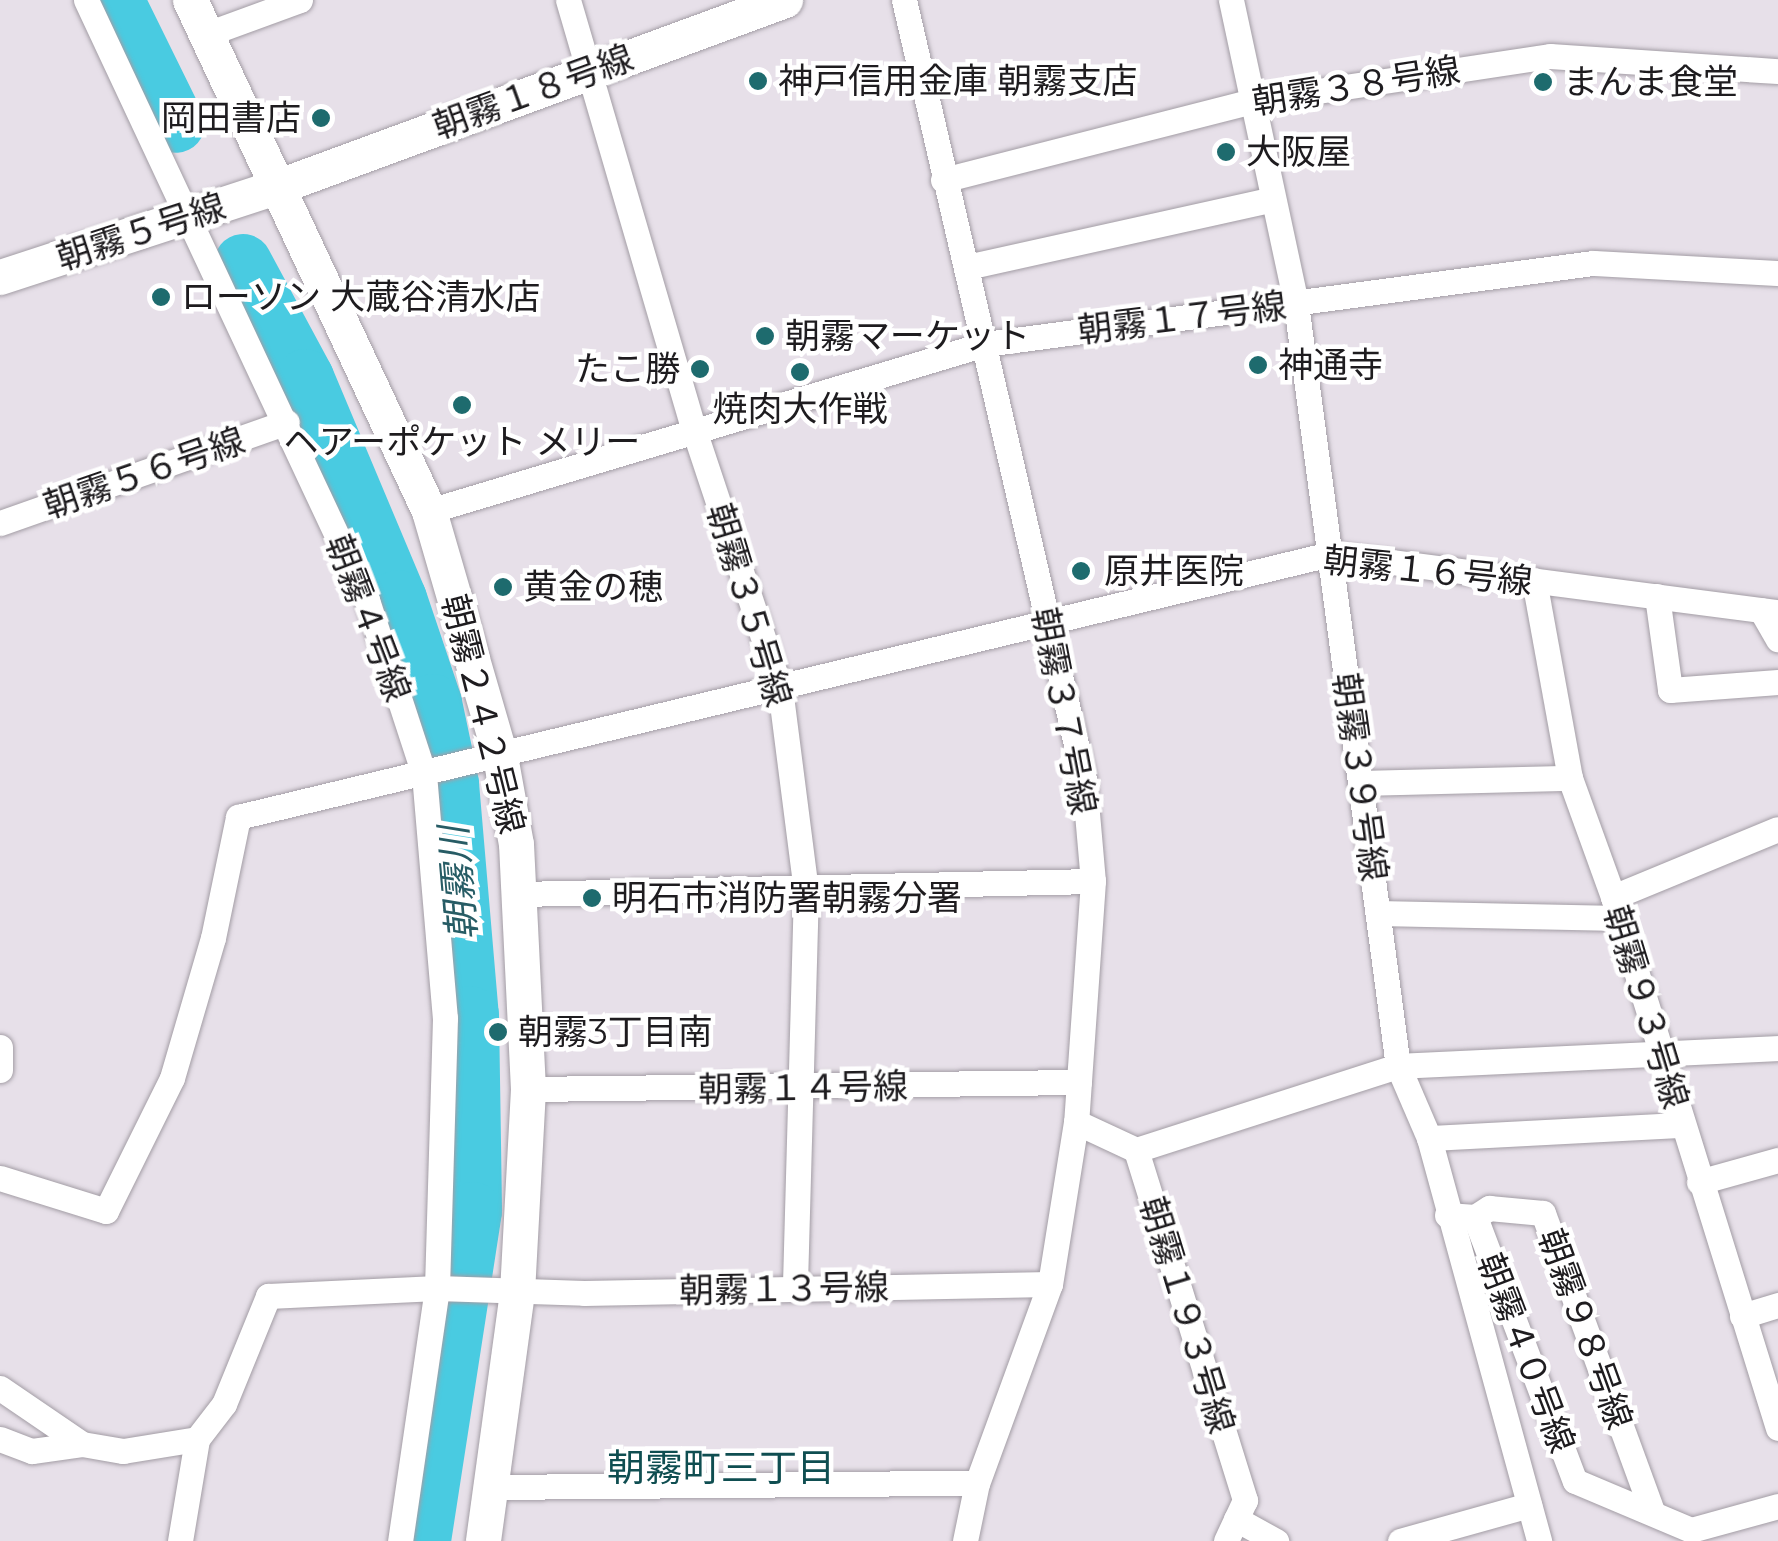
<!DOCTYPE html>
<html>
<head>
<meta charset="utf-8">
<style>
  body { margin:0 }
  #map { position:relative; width:1778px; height:1541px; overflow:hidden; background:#e7e0e9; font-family:Montserrat,"Noto Sans JP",sans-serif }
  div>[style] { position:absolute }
  .river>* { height:58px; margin:-29px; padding:0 29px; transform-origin:29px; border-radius:29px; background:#49cbe1 }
  .roads { filter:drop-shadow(0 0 2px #a39da5) drop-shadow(0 0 2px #a39da5) }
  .street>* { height:25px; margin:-12.5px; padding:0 12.5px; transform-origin:12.5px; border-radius:12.5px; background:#fff }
  .secondary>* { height:35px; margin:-17.5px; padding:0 17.5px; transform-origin:17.5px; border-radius:17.5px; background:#fff }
  .dots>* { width:28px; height:28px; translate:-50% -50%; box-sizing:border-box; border:5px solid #fff; border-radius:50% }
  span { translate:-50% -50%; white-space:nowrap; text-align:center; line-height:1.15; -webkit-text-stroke:9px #fff; paint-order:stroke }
  .poi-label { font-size:35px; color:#1e1c1f }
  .left { translate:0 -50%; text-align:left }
  .right { translate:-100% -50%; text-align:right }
  .street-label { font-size:35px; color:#1e1c1f }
  .water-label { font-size:38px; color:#275c65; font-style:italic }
  .neighbourhood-label { font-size:38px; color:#0f4e51 }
</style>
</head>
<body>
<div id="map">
  <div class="river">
    <div style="left:115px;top:0;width:138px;rotate:63.8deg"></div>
    <div style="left:243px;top:263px;width:131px;rotate:61.7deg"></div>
    <div style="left:305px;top:378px;width:240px;rotate:67.2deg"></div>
    <div style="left:398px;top:599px;width:110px;rotate:71.4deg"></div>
    <div style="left:433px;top:703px;width:83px;rotate:78.1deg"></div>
    <div style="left:450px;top:784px;width:232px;rotate:85.1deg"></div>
    <div style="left:470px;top:1015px;width:196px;rotate:89.1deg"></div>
    <div style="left:473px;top:1211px;width:334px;rotate:98.8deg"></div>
  </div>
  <div class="roads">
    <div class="street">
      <div style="left:86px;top:0;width:663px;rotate:64.9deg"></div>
      <div style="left:367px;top:600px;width:183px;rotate:71.9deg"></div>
      <div style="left:424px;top:774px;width:245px;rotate:85.1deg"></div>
      <div style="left:445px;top:1018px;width:270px;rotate:91.7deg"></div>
      <div style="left:437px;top:1288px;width:256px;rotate:98.3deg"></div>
      <div style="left:568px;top:0;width:451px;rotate:73.7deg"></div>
      <div style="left:695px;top:433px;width:269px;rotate:71.6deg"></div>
      <div style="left:780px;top:688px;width:204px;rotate:82.7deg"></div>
      <div style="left:806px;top:890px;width:399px;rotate:91.6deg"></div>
      <div style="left:904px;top:0;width:800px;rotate:76.99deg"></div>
      <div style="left:1084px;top:779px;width:102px;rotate:85deg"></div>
      <div style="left:1093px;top:881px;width:242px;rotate:94deg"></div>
      <div style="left:1076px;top:1122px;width:164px;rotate:99.1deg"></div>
      <div style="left:1050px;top:1284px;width:212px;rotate:110.1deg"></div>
      <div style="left:977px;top:1483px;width:59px;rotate:101.7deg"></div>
      <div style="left:1231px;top:0;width:311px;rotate:77.9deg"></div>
      <div style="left:1296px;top:304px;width:769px;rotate:82.38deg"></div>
      <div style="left:1398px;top:1066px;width:78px;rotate:66.7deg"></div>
      <div style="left:1429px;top:1138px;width:418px;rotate:74.7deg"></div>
      <div style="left:207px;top:34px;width:99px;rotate:-20.1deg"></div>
      <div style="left:943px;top:180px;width:319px;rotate:-14.3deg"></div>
      <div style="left:1252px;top:101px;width:301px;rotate:-8.6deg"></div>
      <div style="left:1550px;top:56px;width:228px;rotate:3.8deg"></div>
      <div style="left:967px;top:267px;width:313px;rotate:-12.5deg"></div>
      <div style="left:429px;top:511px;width:581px;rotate:-16.72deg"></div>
      <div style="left:985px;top:344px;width:613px;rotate:-7.59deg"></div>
      <div style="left:1593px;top:263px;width:185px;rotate:3.1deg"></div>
      <div style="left:0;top:523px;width:304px;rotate:-19.4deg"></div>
      <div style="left:1534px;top:580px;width:201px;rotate:79.7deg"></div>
      <div style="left:1570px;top:778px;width:127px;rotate:70.1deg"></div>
      <div style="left:1613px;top:897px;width:556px;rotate:72.74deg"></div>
      <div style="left:1657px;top:596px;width:95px;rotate:82.1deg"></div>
      <div style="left:1670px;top:690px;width:108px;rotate:-4.2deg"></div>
      <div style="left:1761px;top:610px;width:34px;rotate:60deg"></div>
      <div style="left:1362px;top:783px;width:208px;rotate:-1.4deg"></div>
      <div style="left:520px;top:894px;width:573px;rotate:-1.3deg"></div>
      <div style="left:1613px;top:897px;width:178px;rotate:-22.4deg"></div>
      <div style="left:1378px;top:913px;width:241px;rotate:1.2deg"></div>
      <div style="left:0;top:1047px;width:23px;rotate:90deg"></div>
      <div style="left:528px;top:1089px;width:551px;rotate:-0.73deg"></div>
      <div style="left:1076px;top:1122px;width:66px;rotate:25deg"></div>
      <div style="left:1136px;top:1150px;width:367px;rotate:72.7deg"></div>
      <div style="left:1245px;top:1500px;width:45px;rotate:114.9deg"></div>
      <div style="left:1429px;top:1138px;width:252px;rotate:-3deg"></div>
      <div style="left:1136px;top:1150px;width:275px;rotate:-17.8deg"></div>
      <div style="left:1398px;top:1066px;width:380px;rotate:-2.7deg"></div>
      <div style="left:0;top:1178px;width:111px;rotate:17.3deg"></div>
      <div style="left:106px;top:1211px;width:148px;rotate:-63.6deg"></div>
      <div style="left:172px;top:1078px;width:146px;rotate:-73.7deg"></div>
      <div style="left:213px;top:938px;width:124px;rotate:-78.3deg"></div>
      <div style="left:238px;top:817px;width:1123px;rotate:-13.54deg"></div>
      <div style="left:1330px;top:554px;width:452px;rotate:7.4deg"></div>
      <div style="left:1699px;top:1182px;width:82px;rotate:-15.6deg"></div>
      <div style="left:1447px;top:1215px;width:28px;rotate:4deg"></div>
      <div style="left:1475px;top:1217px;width:282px;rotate:69.3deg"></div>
      <div style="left:1575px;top:1481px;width:126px;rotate:22.9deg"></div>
      <div style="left:1691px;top:1530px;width:90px;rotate:-15.4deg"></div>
      <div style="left:1475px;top:1217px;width:17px;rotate:-33deg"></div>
      <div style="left:1489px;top:1208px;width:54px;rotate:5.3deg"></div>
      <div style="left:1543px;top:1213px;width:317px;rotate:69.9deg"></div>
      <div style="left:1742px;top:1316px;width:38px;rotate:-17deg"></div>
      <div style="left:0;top:1388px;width:99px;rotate:34.3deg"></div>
      <div style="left:0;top:1439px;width:34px;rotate:21deg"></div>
      <div style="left:32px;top:1451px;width:50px;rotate:-8deg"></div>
      <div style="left:82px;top:1444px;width:42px;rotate:9.7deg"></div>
      <div style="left:123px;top:1451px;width:75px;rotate:-9.2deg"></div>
      <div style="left:489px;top:1487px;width:488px;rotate:-0.5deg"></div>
      <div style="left:1236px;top:1519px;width:46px;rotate:28.8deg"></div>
      <div style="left:180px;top:1541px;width:103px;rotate:-80.5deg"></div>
      <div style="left:197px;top:1439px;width:44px;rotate:-52.4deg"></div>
      <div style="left:224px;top:1404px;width:117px;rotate:-67.8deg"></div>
      <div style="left:268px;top:1296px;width:169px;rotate:-2.7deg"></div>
      <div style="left:437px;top:1288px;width:147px;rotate:1.9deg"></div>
      <div style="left:584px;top:1293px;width:466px;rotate:-1.1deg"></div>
      <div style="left:1400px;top:1541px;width:134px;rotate:-15.6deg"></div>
    </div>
    <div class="secondary">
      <div style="left:190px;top:0;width:564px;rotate:64.93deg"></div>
      <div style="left:429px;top:511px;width:255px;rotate:73.8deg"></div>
      <div style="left:500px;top:756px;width:89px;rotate:79.7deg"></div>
      <div style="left:516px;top:844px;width:245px;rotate:87.2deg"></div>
      <div style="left:528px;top:1089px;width:203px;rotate:93.1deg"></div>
      <div style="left:517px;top:1292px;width:251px;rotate:97.8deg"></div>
      <div style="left:0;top:277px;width:297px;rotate:-18.1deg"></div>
      <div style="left:282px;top:185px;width:536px;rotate:-20.19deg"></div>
    </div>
  </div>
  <div class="dots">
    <div style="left:758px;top:81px;background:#1e6b6e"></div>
    <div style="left:1543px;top:82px;background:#1e6b6e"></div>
    <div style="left:321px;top:118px;background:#1e6b6e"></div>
    <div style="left:1226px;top:152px;background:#1e6b6e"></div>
    <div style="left:161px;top:297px;background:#1e6b6e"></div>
    <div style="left:765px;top:336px;background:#1e6b6e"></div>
    <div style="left:1258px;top:365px;background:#1e6b6e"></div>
    <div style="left:700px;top:369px;background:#1e6b6e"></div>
    <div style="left:800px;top:372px;background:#1e6b6e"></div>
    <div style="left:462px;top:405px;background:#1e6b6e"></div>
    <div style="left:1081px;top:571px;background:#1e6b6e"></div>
    <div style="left:503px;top:587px;background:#1e6b6e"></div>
    <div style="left:592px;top:898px;background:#1e6b6e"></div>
    <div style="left:498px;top:1032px;background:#1e6b6e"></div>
  </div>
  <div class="poi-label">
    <span class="left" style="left:778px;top:81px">神戸信用金庫 朝霧支店</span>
    <span class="left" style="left:1563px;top:82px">まんま食堂</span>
    <span class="right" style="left:301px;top:118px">岡田書店</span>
    <span class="left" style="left:1246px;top:152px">大阪屋</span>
    <span class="left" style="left:181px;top:297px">ローソン 大蔵谷清水店</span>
    <span class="left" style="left:785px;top:336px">朝霧マーケット</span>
    <span class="left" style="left:1278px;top:365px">神通寺</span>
    <span class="right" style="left:680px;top:369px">たこ勝</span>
    <span style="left:800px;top:409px">焼肉大作戦</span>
    <span style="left:462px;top:442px">ヘアーポケット メリー</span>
    <span class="left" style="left:1104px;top:571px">原井医院</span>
    <span class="left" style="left:523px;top:587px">黄金の穂</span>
    <span class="left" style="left:612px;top:898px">明石市消防署朝霧分署</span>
    <span class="left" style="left:518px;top:1032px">朝霧3丁目南</span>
  </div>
  <div class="street-label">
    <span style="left:1356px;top:86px;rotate:-9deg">朝霧３８号線</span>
    <span style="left:533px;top:92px;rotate:-20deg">朝霧１８号線</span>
    <span style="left:141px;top:232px;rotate:-18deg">朝霧５号線</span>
    <span style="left:1182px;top:318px;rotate:-7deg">朝霧１７号線</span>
    <span style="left:144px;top:473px;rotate:-19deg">朝霧５６号線</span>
    <span style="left:1428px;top:571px;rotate:6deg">朝霧１６号線</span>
    <span style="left:749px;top:605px;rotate:73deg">朝霧３５号線</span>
    <span style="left:368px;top:618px;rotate:69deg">朝霧４号線</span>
    <span style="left:1064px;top:711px;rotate:79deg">朝霧３７号線</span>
    <span style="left:483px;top:714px;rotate:76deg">朝霧２４２号線</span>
    <span style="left:1360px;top:777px;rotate:82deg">朝霧３９号線</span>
    <span style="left:1646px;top:1007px;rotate:73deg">朝霧９３号線</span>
    <span style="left:803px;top:1088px;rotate:-1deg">朝霧１４号線</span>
    <span style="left:784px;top:1289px;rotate:-1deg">朝霧１３号線</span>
    <span style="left:1187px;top:1315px;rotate:73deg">朝霧１９３号線</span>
    <span style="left:1585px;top:1329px;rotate:70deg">朝霧９８号線</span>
    <span style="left:1526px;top:1353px;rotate:69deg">朝霧４０号線</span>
  </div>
  <div class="water-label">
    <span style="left:458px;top:883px;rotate:-95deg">朝霧川</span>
  </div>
  <div class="neighbourhood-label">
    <span style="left:721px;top:1468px">朝霧町三丁目</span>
  </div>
</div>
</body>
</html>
